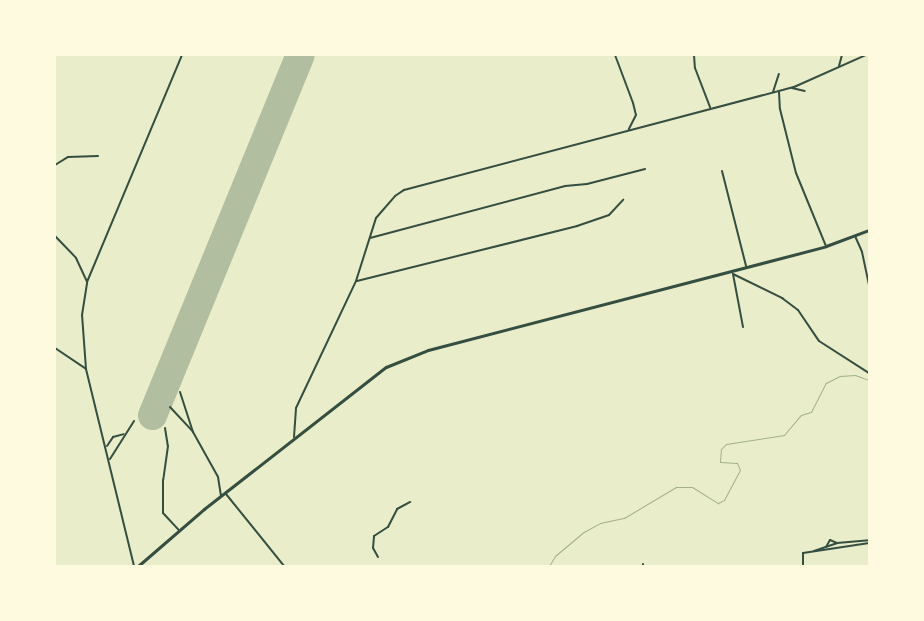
<!DOCTYPE html>
<html>
<head>
<meta charset="utf-8">
<style>
  body { margin:0 }
  #map { position:relative; width:924px; height:621px; overflow:hidden; background:#e9edc9; font-family:Commissioner,sans-serif }
  div>[style] { position:absolute }
  .stream>* { height:1px; margin:-0.5px; padding:0 0.5px; transform-origin:0.5px; border-radius:0.5px; background:#a3b18a }
  .runway>* { height:29px; margin:-14.5px; padding:0 14.5px; transform-origin:14.5px; border-radius:14.5px; background:#b2bea0 }
  .minor>* { height:2px; margin:-1px; padding:0 1px; transform-origin:1px; border-radius:1px; background:#344e41 }
  .secondary>* { height:3px; margin:-1.5px; padding:0 1.5px; transform-origin:1.5px; border-radius:1.5px; background:#344e41 }
  span { translate:-50% -50%; white-space:nowrap; text-align:center; line-height:1.15; -webkit-text-stroke:4px #fefae0; paint-order:stroke }
  .frame { position:absolute; inset:0; border:56px solid #fefae0; pointer-events:none }
</style>
</head>
<body>
<div id="map">
  <div class="stream">
    <div style="left:549px;top:566px;width:12px;rotate:-59deg"></div>
    <div style="left:555px;top:556px;width:35px;rotate:-40deg"></div>
    <div style="left:582px;top:533px;width:21px;rotate:-29deg"></div>
    <div style="left:600px;top:523px;width:25px;rotate:-12deg"></div>
    <div style="left:624px;top:518px;width:61px;rotate:-30.8deg"></div>
    <div style="left:676px;top:487px;width:16px"></div>
    <div style="left:692px;top:487px;width:31px;rotate:32deg"></div>
    <div style="left:718px;top:503px;width:7px;rotate:-27deg"></div>
    <div style="left:724px;top:500px;width:34px;rotate:-62deg"></div>
    <div style="left:740px;top:470px;width:8px;rotate:-113deg"></div>
    <div style="left:737px;top:463px;width:17px;rotate:-177deg"></div>
    <div style="left:720px;top:462px;width:13px;rotate:-86deg"></div>
    <div style="left:721px;top:449px;width:7px;rotate:-45deg"></div>
    <div style="left:726px;top:444px;width:59px;rotate:-8.8deg"></div>
    <div style="left:784px;top:435px;width:26px;rotate:-50deg"></div>
    <div style="left:801px;top:415px;width:10px;rotate:-17deg"></div>
    <div style="left:811px;top:412px;width:33px;rotate:-63deg"></div>
    <div style="left:826px;top:383px;width:16px;rotate:-27deg"></div>
    <div style="left:840px;top:376px;width:15px;rotate:-4deg"></div>
    <div style="left:855px;top:375px;width:15px;rotate:20deg"></div>
  </div>
  <div class="runway">
    <div style="left:152px;top:415px;width:389px;rotate:-67.7deg"></div>
  </div>
  <div class="minor">
    <div style="left:615px;top:55px;width:51px;rotate:69.4deg"></div>
    <div style="left:633px;top:103px;width:12px;rotate:76deg"></div>
    <div style="left:636px;top:115px;width:16px;rotate:117deg"></div>
    <div style="left:694px;top:55px;width:13px;rotate:86deg"></div>
    <div style="left:695px;top:68px;width:42px;rotate:69deg"></div>
    <div style="left:839px;top:66px;width:11px;rotate:-75deg"></div>
    <div style="left:792px;top:88px;width:13px;rotate:13deg"></div>
    <div style="left:773px;top:92px;width:19px;rotate:-72deg"></div>
    <div style="left:779px;top:92px;width:17px;rotate:87deg"></div>
    <div style="left:780px;top:109px;width:66px;rotate:76deg"></div>
    <div style="left:796px;top:173px;width:79px;rotate:67.7deg"></div>
    <div style="left:55px;top:165px;width:15px;rotate:-32deg"></div>
    <div style="left:68px;top:157px;width:30px;rotate:-2deg"></div>
    <div style="left:722px;top:171px;width:98px;rotate:75.8deg"></div>
    <div style="left:55px;top:236px;width:30px;rotate:46deg"></div>
    <div style="left:76px;top:258px;width:26px;rotate:65deg"></div>
    <div style="left:855px;top:236px;width:17px;rotate:66deg"></div>
    <div style="left:862px;top:252px;width:35px;rotate:78deg"></div>
    <div style="left:370px;top:238px;width:202px;rotate:-14.9deg"></div>
    <div style="left:565px;top:186px;width:22px;rotate:-5deg"></div>
    <div style="left:587px;top:184px;width:60px;rotate:-14.5deg"></div>
    <div style="left:733px;top:274px;width:55px;rotate:26.1deg"></div>
    <div style="left:782px;top:298px;width:20px;rotate:37deg"></div>
    <div style="left:798px;top:310px;width:37px;rotate:56deg"></div>
    <div style="left:819px;top:341px;width:59px;rotate:32.6deg"></div>
    <div style="left:733px;top:274px;width:54px;rotate:79.3deg"></div>
    <div style="left:357px;top:281px;width:227px;rotate:-14deg"></div>
    <div style="left:577px;top:226px;width:34px;rotate:-19deg"></div>
    <div style="left:609px;top:215px;width:21px;rotate:-47deg"></div>
    <div style="left:55px;top:348px;width:37px;rotate:34deg"></div>
    <div style="left:180px;top:392px;width:42px;rotate:72deg"></div>
    <div style="left:193px;top:432px;width:51px;rotate:60.9deg"></div>
    <div style="left:218px;top:477px;width:19px;rotate:81deg"></div>
    <div style="left:170px;top:407px;width:34px;rotate:47deg"></div>
    <div style="left:165px;top:428px;width:18px;rotate:81deg"></div>
    <div style="left:168px;top:446px;width:34px;rotate:98deg"></div>
    <div style="left:163px;top:480px;width:33px;rotate:90deg"></div>
    <div style="left:163px;top:513px;width:23px;rotate:47deg"></div>
    <div style="left:294px;top:437px;width:29px;rotate:-86deg"></div>
    <div style="left:296px;top:408px;width:140px;rotate:-64.7deg"></div>
    <div style="left:356px;top:281px;width:66px;rotate:-72.4deg"></div>
    <div style="left:376px;top:218px;width:29px;rotate:-49deg"></div>
    <div style="left:395px;top:196px;width:11px;rotate:-34deg"></div>
    <div style="left:404px;top:190px;width:403px;rotate:-14.8deg"></div>
    <div style="left:794px;top:87px;width:79px;rotate:-24deg"></div>
    <div style="left:107px;top:446px;width:11px;rotate:-56deg"></div>
    <div style="left:113px;top:437px;width:11px;rotate:-15deg"></div>
    <div style="left:110px;top:459px;width:45px;rotate:-57.7deg"></div>
    <div style="left:226px;top:494px;width:92px;rotate:51.1deg"></div>
    <div style="left:826px;top:547px;width:8px;rotate:-60deg"></div>
    <div style="left:830px;top:540px;width:8px;rotate:23deg"></div>
    <div style="left:814px;top:551px;width:24px;rotate:-19deg"></div>
    <div style="left:837px;top:543px;width:32px;rotate:-5deg"></div>
    <div style="left:378px;top:557px;width:10px;rotate:-119deg"></div>
    <div style="left:373px;top:548px;width:12px;rotate:-85deg"></div>
    <div style="left:374px;top:536px;width:17px;rotate:-33deg"></div>
    <div style="left:388px;top:527px;width:20px;rotate:-63deg"></div>
    <div style="left:397px;top:509px;width:15px;rotate:-28deg"></div>
    <div style="left:134px;top:566px;width:203px;rotate:-103.7deg"></div>
    <div style="left:86px;top:369px;width:54px;rotate:-94.2deg"></div>
    <div style="left:82px;top:315px;width:33px;rotate:-81deg"></div>
    <div style="left:87px;top:282px;width:246px;rotate:-67.3deg"></div>
    <div style="left:643px;top:566px;width:2px;rotate:-90deg"></div>
    <div style="left:803px;top:566px;width:13px;rotate:-90deg"></div>
    <div style="left:803px;top:553px;width:67px;rotate:-8.6deg"></div>
  </div>
  <div class="secondary">
    <div style="left:138px;top:566px;width:87px;rotate:-40.8deg"></div>
    <div style="left:204px;top:509px;width:231px;rotate:-38deg"></div>
    <div style="left:386px;top:367px;width:45px;rotate:-22deg"></div>
    <div style="left:428px;top:350px;width:411px;rotate:-14.6deg"></div>
    <div style="left:826px;top:246px;width:46px;rotate:-20.4deg"></div>
  </div>
  <div class="frame"></div>
</div>
</body>
</html>
